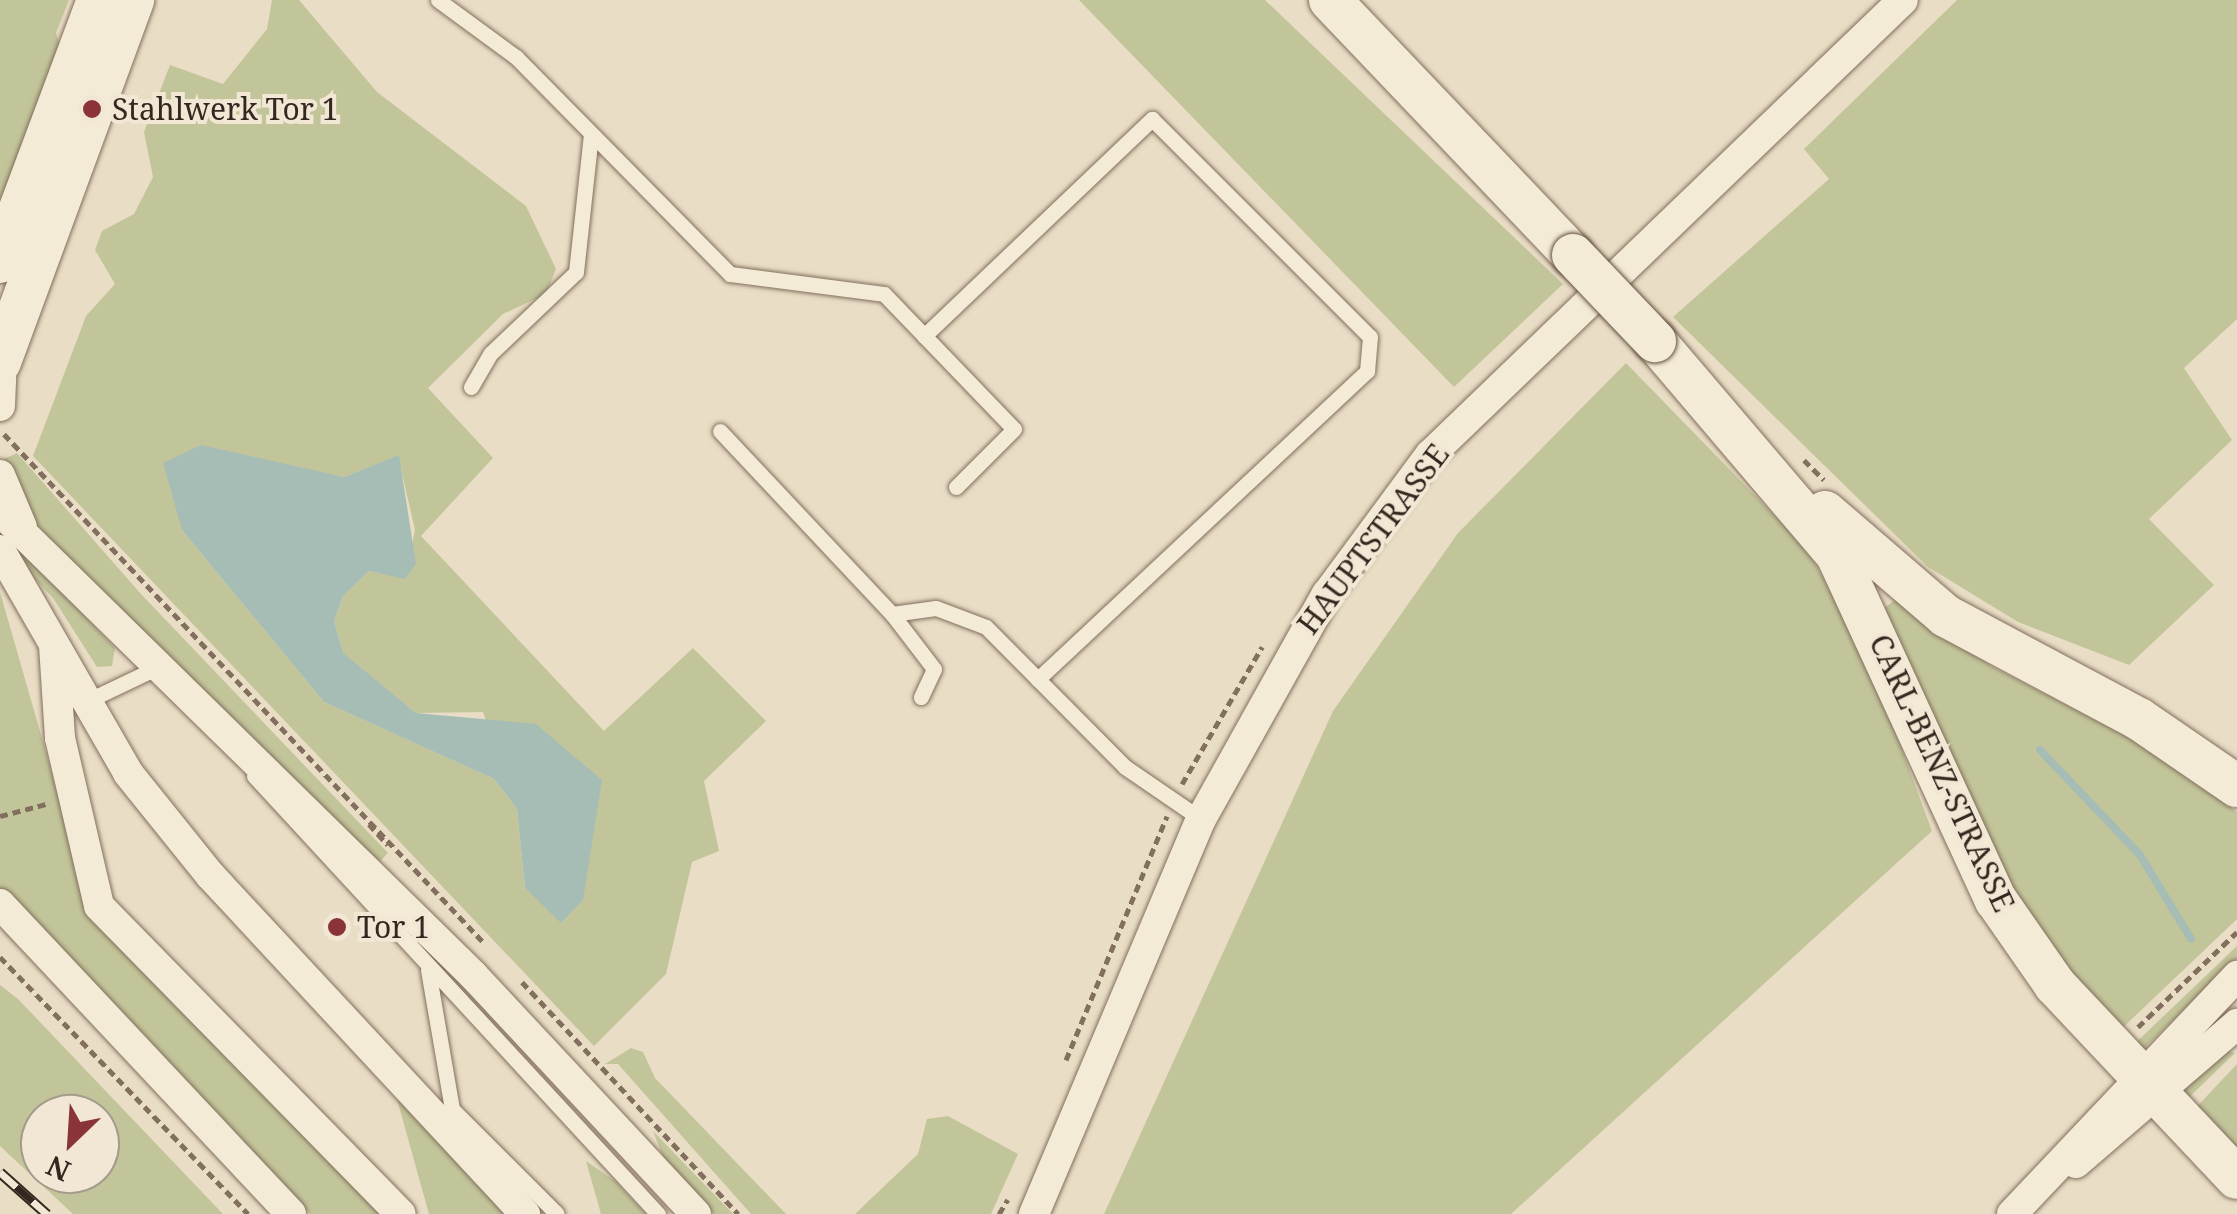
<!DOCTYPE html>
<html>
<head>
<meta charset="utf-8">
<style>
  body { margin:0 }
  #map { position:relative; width:2237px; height:1214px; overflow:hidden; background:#e9ddc5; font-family:"Noto Serif",serif }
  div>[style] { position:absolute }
  .green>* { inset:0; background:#c2c59a }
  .water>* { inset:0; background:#a6bdb5 }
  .stream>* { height:8px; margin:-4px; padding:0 4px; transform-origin:4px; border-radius:4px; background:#a6bdb5 }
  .path>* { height:5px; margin-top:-2.5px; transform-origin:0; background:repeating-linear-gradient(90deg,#826f5d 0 8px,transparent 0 13px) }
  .roads { filter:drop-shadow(0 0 2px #826f5d) drop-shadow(0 0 2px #826f5d) }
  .lane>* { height:15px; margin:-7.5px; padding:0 7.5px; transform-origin:7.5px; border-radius:7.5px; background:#f4ebd7 }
  .street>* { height:30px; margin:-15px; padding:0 15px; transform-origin:15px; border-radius:15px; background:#f4ebd7 }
  .secondary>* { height:42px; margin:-21px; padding:0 21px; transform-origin:21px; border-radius:21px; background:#f4ebd7 }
  .rail>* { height:11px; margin-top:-5.5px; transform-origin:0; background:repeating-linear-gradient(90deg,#f1e7d4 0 22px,#33281f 0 44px); box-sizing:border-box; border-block:2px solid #33281f }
  .bridges { filter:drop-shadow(0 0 2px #635140) drop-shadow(0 0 2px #635140) }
  .secondary-bridge>* { height:42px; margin:-21px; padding:0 21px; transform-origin:21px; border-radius:21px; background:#f4ebd7 }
  .dots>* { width:28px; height:28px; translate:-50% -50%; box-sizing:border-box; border:5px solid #f1e7d4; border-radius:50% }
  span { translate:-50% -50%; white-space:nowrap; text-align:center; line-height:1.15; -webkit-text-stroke:8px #f1e7d4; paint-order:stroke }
  .poi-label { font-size:30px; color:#33281f }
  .left { translate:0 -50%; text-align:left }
  .street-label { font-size:30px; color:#33281f }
  .north { position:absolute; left:20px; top:1094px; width:100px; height:100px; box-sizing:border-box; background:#f1e7d4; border:2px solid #a59b8c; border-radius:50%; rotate:205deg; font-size:28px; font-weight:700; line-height:40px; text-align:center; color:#33281f }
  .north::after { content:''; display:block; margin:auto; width:35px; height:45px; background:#8a3438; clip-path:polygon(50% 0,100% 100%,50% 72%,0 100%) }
</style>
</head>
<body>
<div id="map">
  <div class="green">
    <div style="clip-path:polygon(0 0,69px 0,56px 33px,61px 48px,0 213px)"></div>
    <div style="clip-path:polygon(evenodd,272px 0,299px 0,377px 92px,526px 206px,556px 269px,546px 294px,503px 314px,428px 388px,493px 458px,421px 536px,604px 731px,693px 648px,766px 721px,704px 781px,719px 851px,692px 862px,666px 974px,594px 1046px,33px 456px,86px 316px,115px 284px,95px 250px,102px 231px,134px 214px,153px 177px,144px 132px,170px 65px,223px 84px,267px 29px,272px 0,398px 456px,415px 530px,405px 578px,369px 571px,343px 596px,334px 621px,343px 654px,416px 713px,483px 712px,561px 922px,525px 888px,517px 809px,494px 779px,324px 702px,182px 530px,276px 465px,344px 477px,398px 456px)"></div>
    <div style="clip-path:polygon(1079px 0,1265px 0,1563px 284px,1454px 387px)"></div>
    <div style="clip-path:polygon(1957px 0,2237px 0,2237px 319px,2184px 368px,2232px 440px,2149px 519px,2214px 585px,2129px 665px,2018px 622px,1928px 567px,1673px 317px,1829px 179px,1804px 149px)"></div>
    <div style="clip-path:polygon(1626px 363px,1807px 549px,1867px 655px,1932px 831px,1511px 1214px,1104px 1214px,1333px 711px,1458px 533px)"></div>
    <div style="clip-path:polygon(17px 453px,141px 594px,388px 853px,380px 861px,282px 784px,38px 527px,11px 484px,4px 459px)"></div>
    <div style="clip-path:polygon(0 526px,115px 648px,112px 666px,97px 667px,53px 598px,0 542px)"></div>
    <div style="clip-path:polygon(0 592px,91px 909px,383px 1214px,310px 1214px,0 891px)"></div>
    <div style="clip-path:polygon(1897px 598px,1991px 666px,2176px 762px,2237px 812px,2237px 919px,2115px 1035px,2047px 961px,1881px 611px)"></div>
    <div style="clip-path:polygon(2237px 946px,2237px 959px,2139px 1053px,2128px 1050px)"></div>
    <div style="clip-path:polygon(evenodd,0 985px,18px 999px,223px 1214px,73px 1214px,0 1146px,0 985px,100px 1114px,100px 1174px,40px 1174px,40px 1114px,100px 1114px)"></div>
    <div style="clip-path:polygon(631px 1048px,643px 1052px,655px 1078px,786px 1214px,751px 1214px,618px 1064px,605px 1064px)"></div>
    <div style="clip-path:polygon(2225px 1050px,2235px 1053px,2181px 1105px,2180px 1093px)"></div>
    <div style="clip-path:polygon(2237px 1064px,2237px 1162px,2190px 1114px)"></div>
    <div style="clip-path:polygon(395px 1092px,512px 1214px,429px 1214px)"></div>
    <div style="clip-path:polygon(948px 1116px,1018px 1154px,991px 1214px,855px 1214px,918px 1154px,927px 1119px)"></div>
    <div style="clip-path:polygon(653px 1131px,733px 1214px,714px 1214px,666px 1165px)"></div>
    <div style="clip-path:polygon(586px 1161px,615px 1181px,646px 1214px,601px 1214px)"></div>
  </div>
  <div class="water">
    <div style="clip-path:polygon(201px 445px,344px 477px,399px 455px,416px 564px,405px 579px,369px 571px,343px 596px,334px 621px,343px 653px,416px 713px,536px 724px,602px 780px,583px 900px,561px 923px,525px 888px,517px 809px,494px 779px,324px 702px,182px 530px,163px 463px)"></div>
  </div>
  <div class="stream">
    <div style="left:2040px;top:750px;width:145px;rotate:46.4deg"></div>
    <div style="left:2140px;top:855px;width:98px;rotate:58.7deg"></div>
  </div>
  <div class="path">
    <div style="left:4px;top:434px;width:698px;rotate:46.68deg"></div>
    <div style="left:1804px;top:460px;width:28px;rotate:45deg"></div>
    <div style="left:1182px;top:784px;width:159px;rotate:-59.7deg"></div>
    <div style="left:0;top:816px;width:52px;rotate:-14.6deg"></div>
    <div style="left:369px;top:824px;width:28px;rotate:48deg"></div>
    <div style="left:0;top:957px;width:357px;rotate:46deg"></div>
    <div style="left:522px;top:982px;width:317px;rotate:47deg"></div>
    <div style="left:2138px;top:1027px;width:137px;rotate:-43.8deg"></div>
    <div style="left:1066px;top:1060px;width:264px;rotate:-67.5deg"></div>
    <div style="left:999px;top:1214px;width:17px;rotate:-59deg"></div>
  </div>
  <div class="roads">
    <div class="lane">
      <div style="left:438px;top:0;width:97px;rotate:36.2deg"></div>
      <div style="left:516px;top:57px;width:305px;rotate:45.4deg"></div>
      <div style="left:730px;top:274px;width:155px;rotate:7.4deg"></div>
      <div style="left:884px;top:294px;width:187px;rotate:46.1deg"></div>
      <div style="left:1014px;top:429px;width:82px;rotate:135deg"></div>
      <div style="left:924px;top:336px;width:315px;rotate:-43.6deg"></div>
      <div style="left:1152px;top:119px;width:308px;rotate:45deg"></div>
      <div style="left:1370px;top:337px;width:34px;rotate:95deg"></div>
      <div style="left:1367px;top:371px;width:451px;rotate:136.9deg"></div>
      <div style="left:471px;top:387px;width:39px;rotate:-60deg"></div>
      <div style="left:491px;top:353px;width:117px;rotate:-43.6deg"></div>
      <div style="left:576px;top:272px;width:138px;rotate:-83.8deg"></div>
      <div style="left:720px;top:431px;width:251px;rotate:46.8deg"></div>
      <div style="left:892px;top:614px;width:69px;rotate:52.6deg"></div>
      <div style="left:934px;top:669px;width:31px;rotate:115deg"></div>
      <div style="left:892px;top:614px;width:44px;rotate:-7.8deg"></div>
      <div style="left:936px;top:608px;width:53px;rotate:20.8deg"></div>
      <div style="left:986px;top:627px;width:197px;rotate:45.2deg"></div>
      <div style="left:1125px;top:767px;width:92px;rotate:34.4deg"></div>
      <div style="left:89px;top:700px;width:72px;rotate:-25.5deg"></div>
      <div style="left:254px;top:776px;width:596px;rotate:47.31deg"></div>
      <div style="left:428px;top:970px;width:141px;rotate:80.2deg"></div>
      <div style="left:452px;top:1109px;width:148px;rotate:45deg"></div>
    </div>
    <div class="street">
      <div style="left:0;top:406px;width:50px;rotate:-87.7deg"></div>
      <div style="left:0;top:475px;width:56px;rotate:67.1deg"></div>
      <div style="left:0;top:511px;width:663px;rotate:44.45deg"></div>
      <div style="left:473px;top:975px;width:327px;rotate:47deg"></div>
      <div style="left:0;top:550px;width:257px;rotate:60.1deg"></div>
      <div style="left:128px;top:773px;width:131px;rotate:51.2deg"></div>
      <div style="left:210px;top:875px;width:463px;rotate:47.1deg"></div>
      <div style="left:54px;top:645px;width:93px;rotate:86.3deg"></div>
      <div style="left:60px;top:738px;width:172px;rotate:76.9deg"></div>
      <div style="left:99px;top:906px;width:431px;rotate:45.6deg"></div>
      <div style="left:0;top:904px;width:425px;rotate:46.8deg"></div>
      <div style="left:2076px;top:1163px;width:213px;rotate:-40.8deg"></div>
      <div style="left:1034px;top:1214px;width:429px;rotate:-67.1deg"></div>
      <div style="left:1201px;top:819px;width:258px;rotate:-60.8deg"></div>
      <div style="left:1327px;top:594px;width:173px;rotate:-53.5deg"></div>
      <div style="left:1430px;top:455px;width:656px;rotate:-43.89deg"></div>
      <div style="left:2012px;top:1214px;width:328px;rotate:-46.6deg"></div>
    </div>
    <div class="secondary">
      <div style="left:1330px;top:0;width:352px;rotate:46.4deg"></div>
      <div style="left:0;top:262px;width:280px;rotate:-69.5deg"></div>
      <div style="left:1655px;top:341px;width:281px;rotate:49.6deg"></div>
      <div style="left:1837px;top:555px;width:380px;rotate:65.3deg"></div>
      <div style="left:1996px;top:900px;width:103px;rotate:55.2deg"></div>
      <div style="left:2055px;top:985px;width:265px;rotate:46.7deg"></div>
      <div style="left:0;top:362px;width:386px;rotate:-69.8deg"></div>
      <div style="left:1825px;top:512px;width:160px;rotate:40.7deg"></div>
      <div style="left:1946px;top:616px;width:219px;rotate:28.1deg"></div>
      <div style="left:2139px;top:719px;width:119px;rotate:34.4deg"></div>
    </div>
  </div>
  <div class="rail">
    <div style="left:0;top:1172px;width:63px;rotate:41.8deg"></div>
  </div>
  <div class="bridges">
    <div class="secondary-bridge">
      <div style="left:1573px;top:255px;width:119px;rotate:46.4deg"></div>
    </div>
  </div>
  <div class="dots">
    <div style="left:92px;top:109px;background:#8a3438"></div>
    <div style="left:337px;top:927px;background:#8a3438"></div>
  </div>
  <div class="poi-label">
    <span class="left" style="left:112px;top:109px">Stahlwerk Tor 1</span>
    <span class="left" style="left:357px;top:927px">Tor 1</span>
  </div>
  <div class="street-label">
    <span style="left:1373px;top:539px;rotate:-53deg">HAUPTSTRASSE</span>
    <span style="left:1942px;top:773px;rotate:65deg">CARL-BENZ-STRASSE</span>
  </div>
  <div class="north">N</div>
</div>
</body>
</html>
